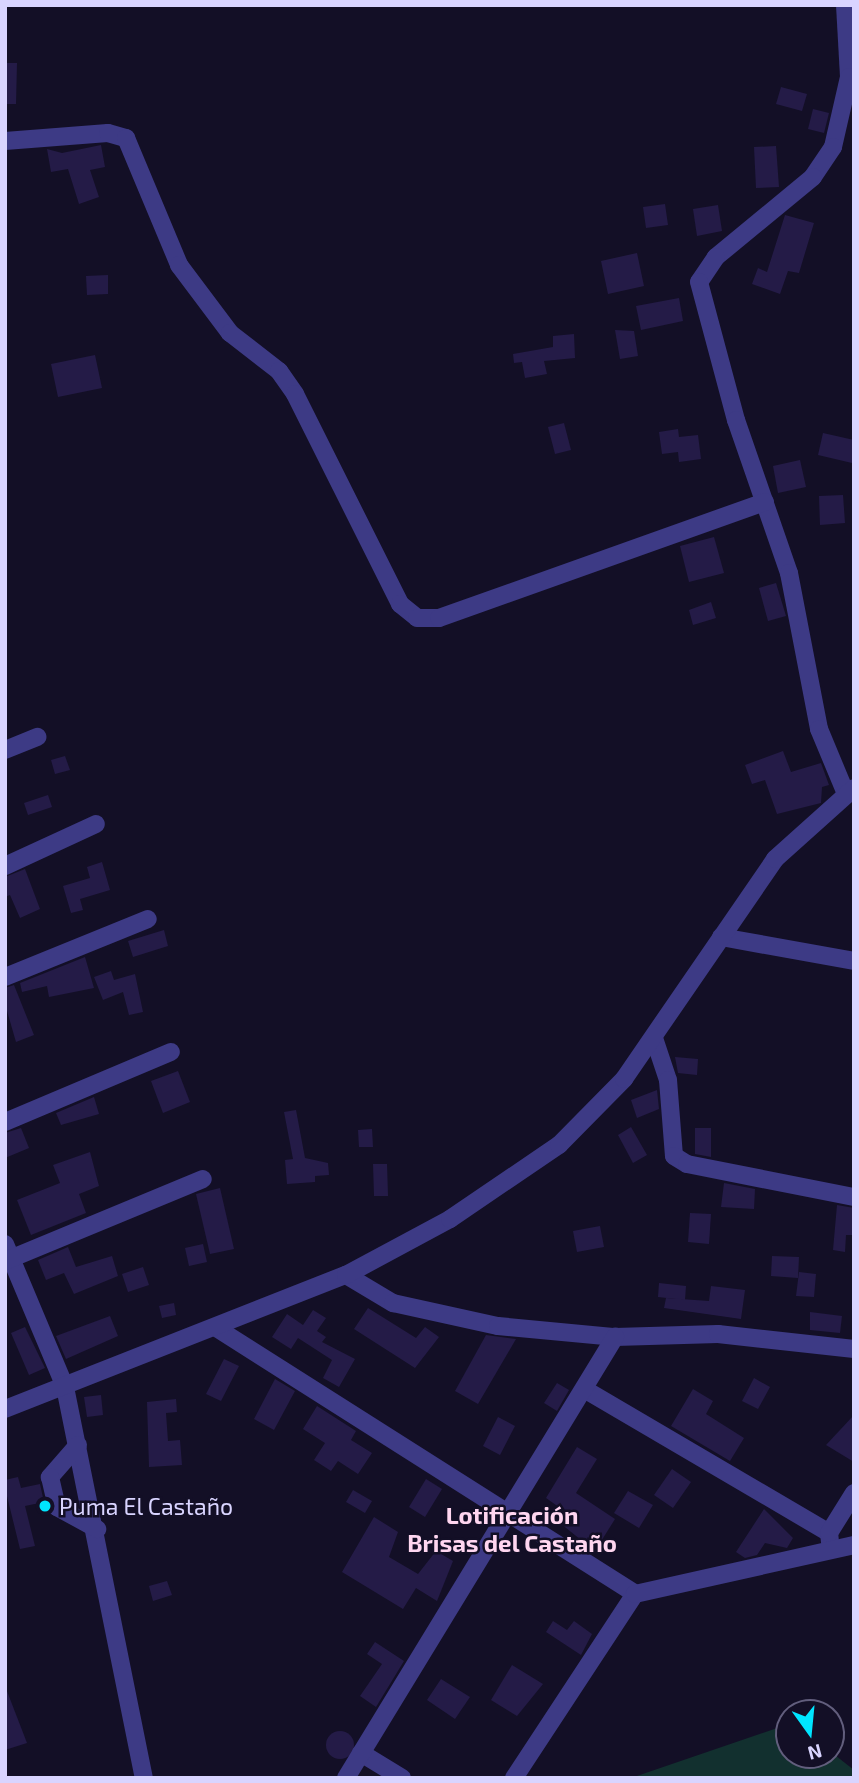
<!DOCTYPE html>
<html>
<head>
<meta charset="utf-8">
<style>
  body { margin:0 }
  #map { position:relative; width:859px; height:1783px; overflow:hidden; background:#130f26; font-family:"Exo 2",sans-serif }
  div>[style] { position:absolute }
  .green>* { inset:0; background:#12302f }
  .building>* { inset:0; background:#241b47 }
  .round { border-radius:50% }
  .minor>* { height:18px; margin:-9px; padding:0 9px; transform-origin:9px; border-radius:9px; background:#3d3a85 }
  .dots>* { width:19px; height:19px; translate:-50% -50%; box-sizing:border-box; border:4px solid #130f26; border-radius:50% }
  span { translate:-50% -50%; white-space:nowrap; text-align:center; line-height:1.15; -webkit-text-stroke:5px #130f26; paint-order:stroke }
  .poi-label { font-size:23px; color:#d9d4ff }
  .left { translate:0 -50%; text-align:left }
  .neighbourhood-label { font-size:24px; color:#ffd6f0; font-weight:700 }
  .frame { position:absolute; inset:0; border:7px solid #d9d4ff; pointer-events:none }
  .north { position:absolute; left:775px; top:1699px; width:70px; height:70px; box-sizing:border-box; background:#130f26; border:2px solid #625e7d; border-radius:50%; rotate:165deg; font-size:19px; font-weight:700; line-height:28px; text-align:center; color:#d9d4ff }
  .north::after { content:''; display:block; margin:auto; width:24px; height:32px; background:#00e5ff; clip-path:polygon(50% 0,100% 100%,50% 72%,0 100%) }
</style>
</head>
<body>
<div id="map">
  <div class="green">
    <div style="clip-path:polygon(789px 1724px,789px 1755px,831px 1752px,854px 1770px,854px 1778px,631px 1778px)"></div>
  </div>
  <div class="building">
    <div style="clip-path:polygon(5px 63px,17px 63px,16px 104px,5px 104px)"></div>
    <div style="clip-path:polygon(781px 87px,807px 94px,802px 111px,776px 104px)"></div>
    <div style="clip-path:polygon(813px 109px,829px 113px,824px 133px,808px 129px)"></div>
    <div style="clip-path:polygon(101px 145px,105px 167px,90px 170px,99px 197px,79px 204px,68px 169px,51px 172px,47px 149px,62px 153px)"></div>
    <div style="clip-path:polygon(776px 146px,779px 187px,756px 188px,754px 147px)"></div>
    <div style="clip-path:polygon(665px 204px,668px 225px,646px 228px,643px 207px)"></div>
    <div style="clip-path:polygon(718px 205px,722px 231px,697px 236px,693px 209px)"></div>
    <div style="clip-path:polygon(785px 215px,814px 223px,799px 273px,788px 271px,780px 294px,752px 284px,758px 268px,767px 272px)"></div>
    <div style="clip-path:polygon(637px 253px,644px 286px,608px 294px,601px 261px)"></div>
    <div style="clip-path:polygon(108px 275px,108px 294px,87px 295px,86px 276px)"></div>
    <div style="clip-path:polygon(679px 298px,683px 321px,641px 330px,636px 306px)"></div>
    <div style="clip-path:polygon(615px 330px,634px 331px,638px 356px,620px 359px)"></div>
    <div style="clip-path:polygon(574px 334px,575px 358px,544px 361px,547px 374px,525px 378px,522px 362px,514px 363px,513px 354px,553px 347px,553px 336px)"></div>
    <div style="clip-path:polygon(95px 355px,102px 388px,58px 397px,51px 364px)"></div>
    <div style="clip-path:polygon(564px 423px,571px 450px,555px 454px,548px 427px)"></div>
    <div style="clip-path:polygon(678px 429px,679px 437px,698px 435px,701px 459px,679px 462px,678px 452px,662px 454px,659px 432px)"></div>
    <div style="clip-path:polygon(823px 433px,854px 440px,852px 463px,818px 455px)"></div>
    <div style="clip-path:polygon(800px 460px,806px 487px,778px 493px,773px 466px)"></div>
    <div style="clip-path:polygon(843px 495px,845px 523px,820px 525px,819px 496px)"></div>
    <div style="clip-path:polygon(714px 537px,724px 573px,689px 582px,680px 546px)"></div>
    <div style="clip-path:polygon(776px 583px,786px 616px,768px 621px,759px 588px)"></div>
    <div style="clip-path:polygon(711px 602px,716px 618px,693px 625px,689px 610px)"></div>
    <div style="clip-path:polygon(783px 751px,791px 772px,821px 763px,829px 785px,822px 787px,821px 803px,777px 814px,765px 780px,752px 784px,745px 765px)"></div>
    <div style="clip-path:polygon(65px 756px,70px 770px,55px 774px,51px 760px)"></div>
    <div style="clip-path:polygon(48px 795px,52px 807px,28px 815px,24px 803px)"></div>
    <div style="clip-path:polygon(102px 862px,110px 890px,80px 899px,83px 910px,71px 913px,63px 886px,90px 878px,87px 867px)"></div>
    <div style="clip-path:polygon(25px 869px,40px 909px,20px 918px,10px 895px,5px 897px,5px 877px)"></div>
    <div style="clip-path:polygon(164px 930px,168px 946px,133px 957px,128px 941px)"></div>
    <div style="clip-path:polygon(85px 957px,94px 988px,49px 997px,47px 986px,22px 992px,20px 983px)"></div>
    <div style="clip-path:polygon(111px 971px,114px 980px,135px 974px,143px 1012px,129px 1015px,123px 992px,103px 1000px,94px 977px)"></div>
    <div style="clip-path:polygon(14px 985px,34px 1035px,16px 1042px,5px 1004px,5px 988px)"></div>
    <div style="clip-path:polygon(675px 1057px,698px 1059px,697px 1075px,678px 1073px)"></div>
    <div style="clip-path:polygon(178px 1071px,190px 1102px,163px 1113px,151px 1081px)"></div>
    <div style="clip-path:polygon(657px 1090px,659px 1109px,637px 1118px,631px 1100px)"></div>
    <div style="clip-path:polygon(94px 1097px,99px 1114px,61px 1125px,56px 1113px)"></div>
    <div style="clip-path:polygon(296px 1110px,305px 1158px,328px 1163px,329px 1175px,315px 1176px,315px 1182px,287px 1184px,285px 1160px,293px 1159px,284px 1112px)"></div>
    <div style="clip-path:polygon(631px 1127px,647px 1155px,633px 1163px,618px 1135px)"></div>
    <div style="clip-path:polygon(21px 1128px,29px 1148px,5px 1158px,5px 1133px)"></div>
    <div style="clip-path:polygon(695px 1128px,711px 1128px,711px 1157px,695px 1154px)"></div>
    <div style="clip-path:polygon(372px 1129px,373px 1147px,359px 1147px,358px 1130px)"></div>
    <div style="clip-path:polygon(90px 1152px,99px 1186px,79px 1194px,86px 1213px,31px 1235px,17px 1200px,60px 1183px,53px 1165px)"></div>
    <div style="clip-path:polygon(373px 1164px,387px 1164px,388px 1196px,374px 1196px)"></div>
    <div style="clip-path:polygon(724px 1183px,755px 1189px,754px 1209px,721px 1207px)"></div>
    <div style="clip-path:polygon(220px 1188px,234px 1249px,210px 1254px,196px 1194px)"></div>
    <div style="clip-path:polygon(837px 1205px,854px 1208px,854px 1235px,846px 1235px,845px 1252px,833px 1250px)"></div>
    <div style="clip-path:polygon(690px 1213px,711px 1214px,709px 1244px,688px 1242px)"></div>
    <div style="clip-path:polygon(600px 1226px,604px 1247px,577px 1252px,573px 1231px)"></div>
    <div style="clip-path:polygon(203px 1244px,207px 1262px,189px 1266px,185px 1248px)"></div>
    <div style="clip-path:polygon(68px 1247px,76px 1267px,112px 1256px,118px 1276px,74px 1294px,64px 1273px,46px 1280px,38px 1260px)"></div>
    <div style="clip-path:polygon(772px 1256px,799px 1257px,798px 1278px,771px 1276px)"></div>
    <div style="clip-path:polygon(143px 1267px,149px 1285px,128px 1292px,122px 1274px)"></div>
    <div style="clip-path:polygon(799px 1272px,816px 1274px,814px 1297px,796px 1296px)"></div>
    <div style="clip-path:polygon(659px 1283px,686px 1286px,685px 1300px,658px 1297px)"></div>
    <div style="clip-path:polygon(711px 1286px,745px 1290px,741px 1319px,664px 1308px,666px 1298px,709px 1301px)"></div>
    <div style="clip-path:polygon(174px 1303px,176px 1315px,162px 1318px,159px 1306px)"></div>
    <div style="clip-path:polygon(368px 1308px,416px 1338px,425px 1327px,439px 1337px,415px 1368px,354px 1329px)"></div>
    <div style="clip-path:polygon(313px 1310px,326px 1318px,317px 1331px,326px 1337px,322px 1342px,355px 1359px,339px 1387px,323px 1378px,332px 1360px,298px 1338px,291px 1349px,272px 1337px,287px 1314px,303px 1325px)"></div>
    <div style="clip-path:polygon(810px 1312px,842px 1316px,840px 1333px,810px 1330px)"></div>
    <div style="clip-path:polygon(110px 1316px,118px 1336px,66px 1359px,56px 1336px)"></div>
    <div style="clip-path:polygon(25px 1327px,45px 1368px,29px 1375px,11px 1333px)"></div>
    <div style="clip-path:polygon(486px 1335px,516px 1339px,478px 1404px,455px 1391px)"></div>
    <div style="clip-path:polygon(224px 1359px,239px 1366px,221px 1401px,206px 1394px)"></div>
    <div style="clip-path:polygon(754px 1378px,770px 1387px,758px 1409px,742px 1401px)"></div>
    <div style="clip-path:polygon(275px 1379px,295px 1391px,274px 1430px,254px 1419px)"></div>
    <div style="clip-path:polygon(557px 1383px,569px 1390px,557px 1411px,544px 1403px)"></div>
    <div style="clip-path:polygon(693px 1389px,713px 1401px,706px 1414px,744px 1438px,730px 1461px,671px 1426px)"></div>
    <div style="clip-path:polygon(101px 1395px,103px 1415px,87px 1417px,84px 1397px)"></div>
    <div style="clip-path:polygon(176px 1399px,177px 1412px,166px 1413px,168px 1441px,180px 1440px,182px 1465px,149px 1467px,147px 1402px)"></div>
    <div style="clip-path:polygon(317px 1406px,356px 1431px,351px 1440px,372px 1453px,358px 1474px,338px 1461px,331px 1471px,314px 1460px,325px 1443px,303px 1429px)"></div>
    <div style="clip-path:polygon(854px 1415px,854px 1462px,826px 1445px)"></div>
    <div style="clip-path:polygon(498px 1417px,515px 1426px,500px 1455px,483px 1446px)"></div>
    <div style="clip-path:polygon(577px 1447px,597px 1459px,576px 1493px,615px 1519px,595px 1551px,556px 1520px,563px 1510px,546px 1498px)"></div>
    <div style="clip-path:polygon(672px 1469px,691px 1482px,673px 1508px,654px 1495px)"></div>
    <div style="clip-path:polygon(18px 1477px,21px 1488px,40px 1484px,44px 1502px,25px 1506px,35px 1546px,20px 1549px,5px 1488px,5px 1480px)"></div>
    <div style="clip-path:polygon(426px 1479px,442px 1489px,425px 1517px,409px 1507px)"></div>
    <div style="clip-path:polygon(353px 1490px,372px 1501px,365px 1513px,346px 1502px)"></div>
    <div style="clip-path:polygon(628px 1491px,653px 1505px,639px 1528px,614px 1513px)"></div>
    <div style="clip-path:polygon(764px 1509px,793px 1538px,787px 1548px,765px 1543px,757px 1555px,745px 1558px,736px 1552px)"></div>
    <div style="clip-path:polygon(374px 1517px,398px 1532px,389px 1557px,418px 1574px,436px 1551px,453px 1561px,437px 1601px,416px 1588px,403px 1609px,342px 1572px)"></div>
    <div style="clip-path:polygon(167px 1581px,172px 1595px,153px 1601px,149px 1586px)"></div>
    <div style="clip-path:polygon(553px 1621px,567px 1630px,574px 1621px,592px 1634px,581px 1655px,546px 1632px)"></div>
    <div style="clip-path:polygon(375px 1642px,404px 1661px,376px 1707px,360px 1696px,382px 1664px,367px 1654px)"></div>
    <div style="clip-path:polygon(512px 1665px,543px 1684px,517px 1716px,491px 1700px)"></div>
    <div style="clip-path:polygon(441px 1679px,470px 1697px,455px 1719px,427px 1700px)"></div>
    <div style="clip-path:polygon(5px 1686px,27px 1743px,5px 1750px)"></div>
    <div class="round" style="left:326px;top:1731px;width:28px;height:28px"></div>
  </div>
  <div class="minor">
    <div style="left:845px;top:5px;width:72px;rotate:86.8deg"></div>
    <div style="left:849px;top:77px;width:72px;rotate:102.9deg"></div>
    <div style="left:833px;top:147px;width:36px;rotate:124deg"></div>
    <div style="left:813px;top:177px;width:126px;rotate:140.5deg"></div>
    <div style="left:716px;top:257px;width:30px;rotate:124deg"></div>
    <div style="left:699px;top:282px;width:143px;rotate:75deg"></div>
    <div style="left:736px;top:420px;width:162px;rotate:70.9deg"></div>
    <div style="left:789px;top:573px;width:159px;rotate:79.1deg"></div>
    <div style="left:819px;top:729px;width:70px;rotate:67.4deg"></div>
    <div style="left:5px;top:141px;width:103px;rotate:-4.4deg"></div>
    <div style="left:108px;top:133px;width:19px;rotate:16deg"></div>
    <div style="left:126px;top:138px;width:138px;rotate:67.3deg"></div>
    <div style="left:179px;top:265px;width:85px;rotate:53.1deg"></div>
    <div style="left:230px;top:333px;width:62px;rotate:37.8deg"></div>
    <div style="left:279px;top:371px;width:28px;rotate:55deg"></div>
    <div style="left:295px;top:394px;width:235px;rotate:63.4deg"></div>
    <div style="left:400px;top:604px;width:22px;rotate:39deg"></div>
    <div style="left:417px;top:618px;width:22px"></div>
    <div style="left:439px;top:618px;width:346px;rotate:-19.6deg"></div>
    <div style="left:5px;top:750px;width:35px;rotate:-22deg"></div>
    <div style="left:5px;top:866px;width:100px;rotate:-24.8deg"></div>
    <div style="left:721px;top:937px;width:135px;rotate:10.2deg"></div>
    <div style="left:5px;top:977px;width:154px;rotate:-22.1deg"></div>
    <div style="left:654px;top:1038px;width:44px;rotate:71.6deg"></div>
    <div style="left:668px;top:1080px;width:76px;rotate:85.5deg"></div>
    <div style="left:674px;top:1156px;width:15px;rotate:32deg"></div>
    <div style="left:687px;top:1164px;width:170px;rotate:11.2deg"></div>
    <div style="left:5px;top:1122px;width:180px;rotate:-22.9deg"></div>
    <div style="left:5px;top:1244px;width:155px;rotate:67.2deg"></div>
    <div style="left:65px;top:1387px;width:399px;rotate:78.6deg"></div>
    <div style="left:5px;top:1261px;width:214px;rotate:-22.5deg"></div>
    <div style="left:346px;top:1275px;width:55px;rotate:30.8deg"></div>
    <div style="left:393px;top:1303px;width:107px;rotate:12.4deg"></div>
    <div style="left:498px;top:1326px;width:118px;rotate:5.4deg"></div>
    <div style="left:615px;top:1337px;width:103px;rotate:-1.7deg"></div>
    <div style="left:718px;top:1334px;width:137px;rotate:6.3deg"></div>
    <div style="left:218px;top:1329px;width:494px;rotate:32.4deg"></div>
    <div style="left:584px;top:1389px;width:284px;rotate:30.4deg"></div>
    <div style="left:5px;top:1409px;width:366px;rotate:-21.5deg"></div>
    <div style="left:346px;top:1275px;width:118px;rotate:-28.3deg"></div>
    <div style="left:450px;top:1219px;width:132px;rotate:-34.2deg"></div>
    <div style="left:559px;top:1145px;width:93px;rotate:-45.4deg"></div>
    <div style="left:624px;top:1079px;width:267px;rotate:-55.5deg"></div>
    <div style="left:775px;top:859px;width:106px;rotate:-41.9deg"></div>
    <div style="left:78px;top:1445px;width:43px;rotate:131.2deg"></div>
    <div style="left:50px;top:1477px;width:31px;rotate:77deg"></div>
    <div style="left:57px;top:1507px;width:46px;rotate:28.8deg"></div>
    <div style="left:830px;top:1542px;width:9px;rotate:-96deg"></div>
    <div style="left:829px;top:1533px;width:47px;rotate:-58deg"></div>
    <div style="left:361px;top:1753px;width:48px;rotate:31.4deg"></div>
    <div style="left:346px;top:1778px;width:517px;rotate:-58.62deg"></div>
    <div style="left:514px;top:1778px;width:220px;rotate:-56.7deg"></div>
    <div style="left:635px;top:1594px;width:224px;rotate:-12.6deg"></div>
  </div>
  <div class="dots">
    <div style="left:45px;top:1506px;background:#00e5ff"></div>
  </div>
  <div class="poi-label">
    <span class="left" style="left:59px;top:1506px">Puma El Castaño</span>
  </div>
  <div class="neighbourhood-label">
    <span style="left:512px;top:1529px">Lotificación<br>Brisas del Castaño</span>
  </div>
  <div class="frame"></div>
  <div class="north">N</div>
</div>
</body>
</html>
